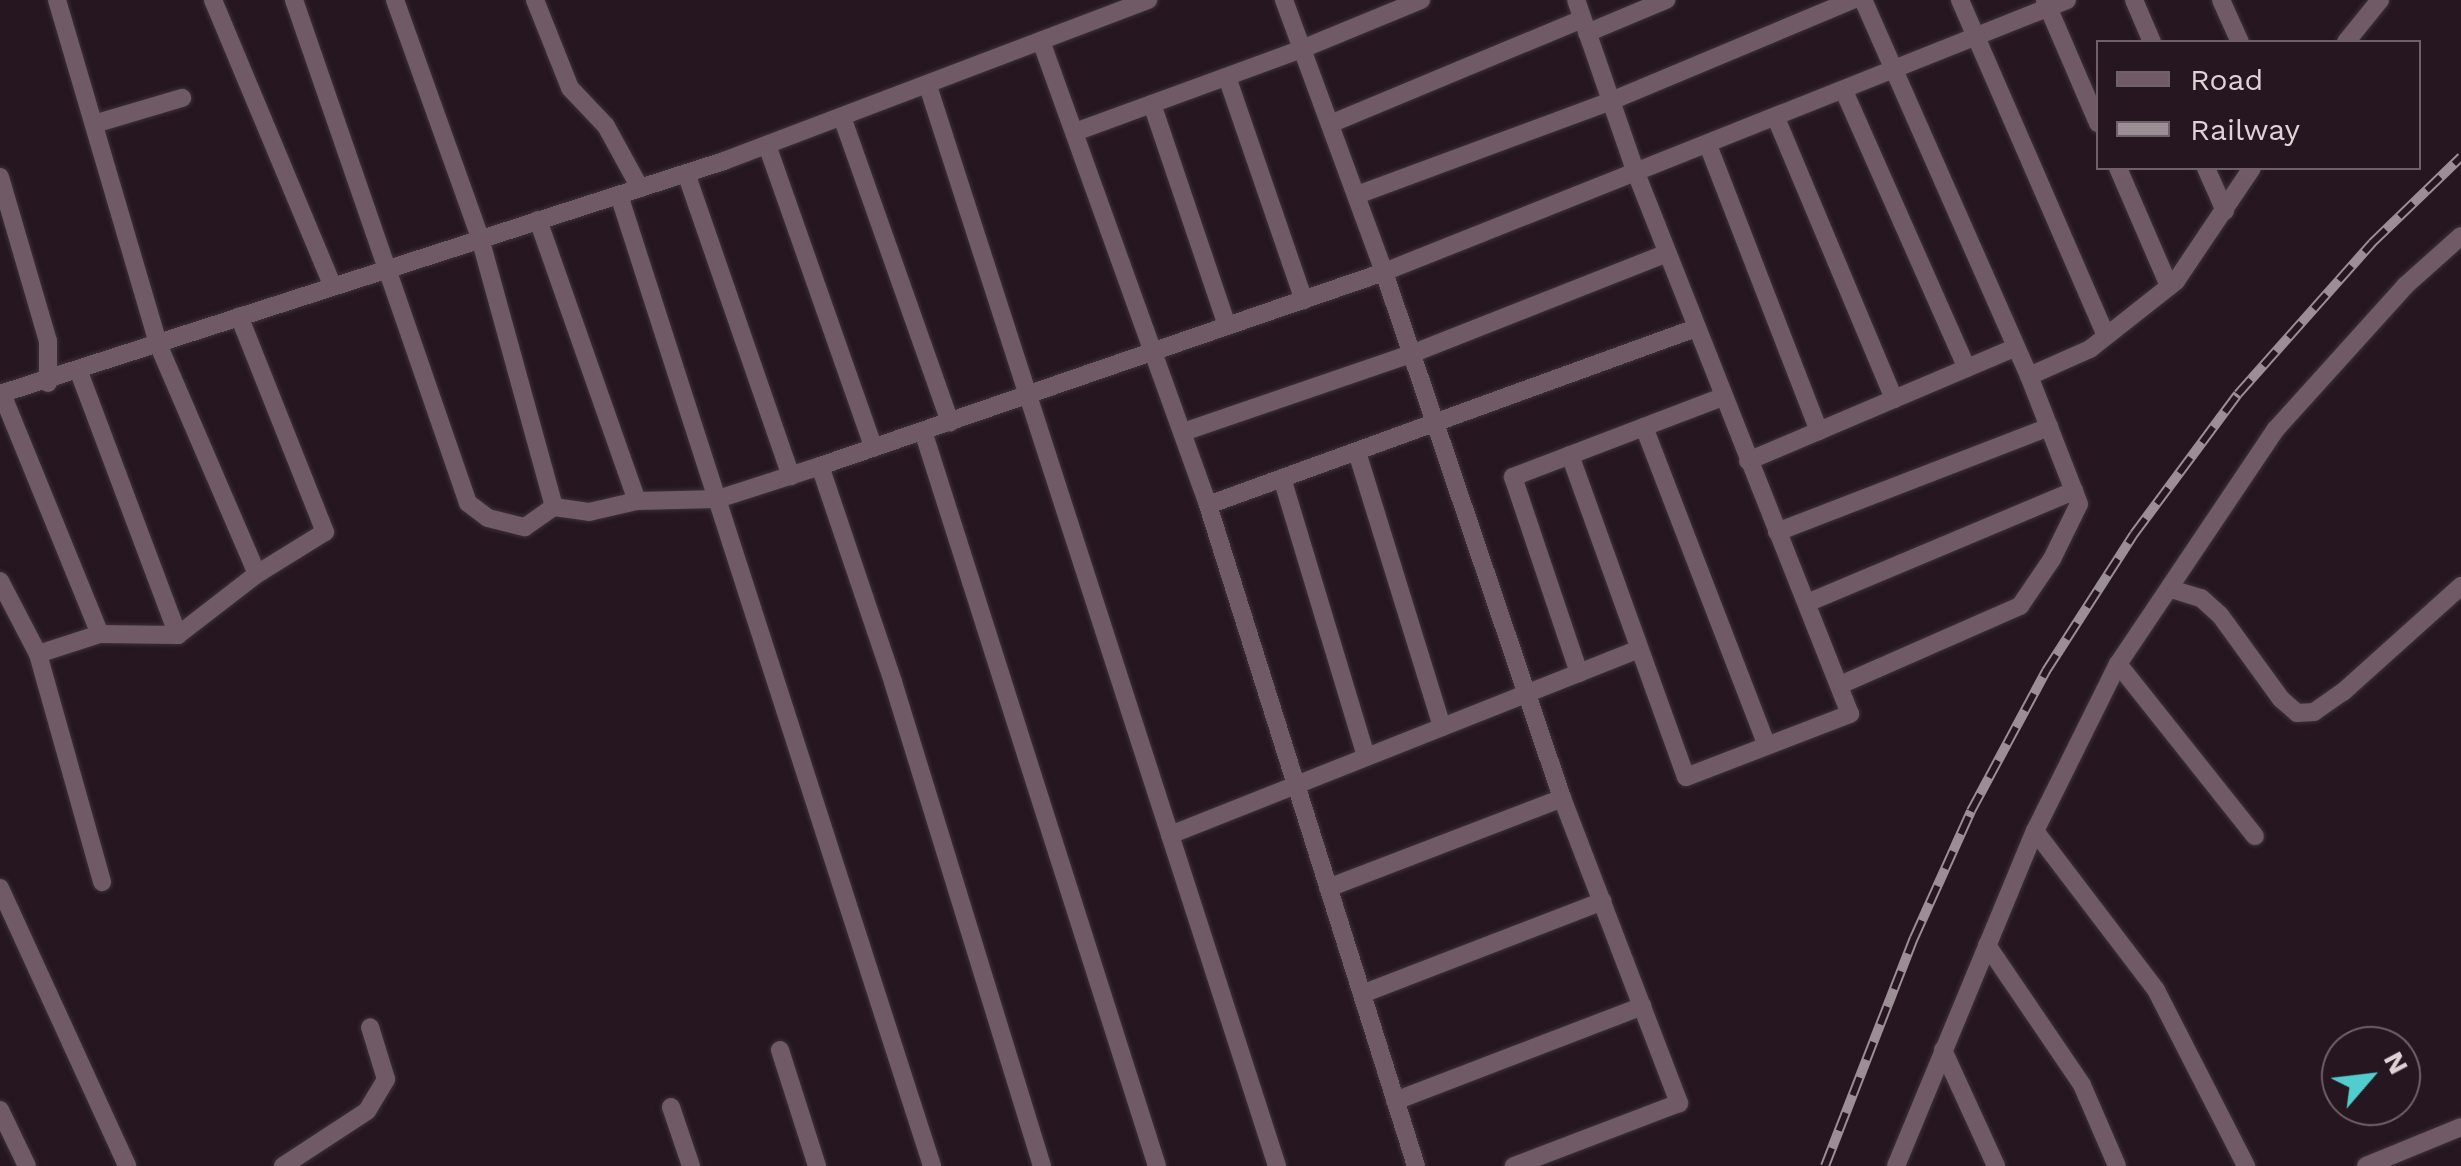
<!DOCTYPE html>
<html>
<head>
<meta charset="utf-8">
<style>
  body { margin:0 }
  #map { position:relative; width:2461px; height:1166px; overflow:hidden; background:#26161f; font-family:"Work Sans",sans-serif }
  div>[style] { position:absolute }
  .roads { filter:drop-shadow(0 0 2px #3c3136) drop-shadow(0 0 2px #3c3136) }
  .minor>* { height:18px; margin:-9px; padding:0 9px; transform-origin:9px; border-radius:9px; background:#6f5a65 }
  .rail>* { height:10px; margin-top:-5px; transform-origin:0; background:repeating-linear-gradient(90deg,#26161f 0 19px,#9b8e94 0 38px); box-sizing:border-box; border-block:2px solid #9b8e94 }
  span { translate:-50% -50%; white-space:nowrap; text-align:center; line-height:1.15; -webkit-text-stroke:8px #26161f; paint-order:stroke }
  .legend { position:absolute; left:2096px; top:40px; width:325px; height:130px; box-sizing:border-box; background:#26161f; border:2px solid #706169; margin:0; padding:12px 18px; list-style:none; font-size:30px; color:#ded2d7 }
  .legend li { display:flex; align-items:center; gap:20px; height:50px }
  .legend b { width:50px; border:2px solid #706169 }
  .north { position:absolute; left:2321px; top:1026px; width:100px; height:100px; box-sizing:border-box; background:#26161f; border:2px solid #706169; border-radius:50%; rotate:62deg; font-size:28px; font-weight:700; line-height:40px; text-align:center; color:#ded2d7 }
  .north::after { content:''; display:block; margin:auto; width:35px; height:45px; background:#52cdce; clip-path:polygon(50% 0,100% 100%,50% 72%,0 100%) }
</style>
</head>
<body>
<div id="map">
  <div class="roads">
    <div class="minor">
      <div style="left:57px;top:0;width:359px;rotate:73.6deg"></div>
      <div style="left:158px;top:344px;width:250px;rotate:66.7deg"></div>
      <div style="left:213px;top:0;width:309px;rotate:67.3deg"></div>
      <div style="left:294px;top:0;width:532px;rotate:70.92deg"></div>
      <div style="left:468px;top:503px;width:25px;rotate:37deg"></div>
      <div style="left:488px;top:518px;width:38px;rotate:14deg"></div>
      <div style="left:525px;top:527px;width:35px;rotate:-35deg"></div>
      <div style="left:554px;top:507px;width:35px;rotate:8deg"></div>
      <div style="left:589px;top:512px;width:49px;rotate:-12.9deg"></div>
      <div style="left:637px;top:501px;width:81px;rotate:-1.4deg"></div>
      <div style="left:718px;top:499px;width:107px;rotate:-17.9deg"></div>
      <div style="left:820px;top:466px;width:596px;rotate:-18.98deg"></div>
      <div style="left:1384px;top:272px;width:735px;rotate:-21.71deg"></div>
      <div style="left:395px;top:0;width:253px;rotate:70.3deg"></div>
      <div style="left:480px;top:238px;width:279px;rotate:74.6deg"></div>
      <div style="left:535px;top:0;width:95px;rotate:68.3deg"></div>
      <div style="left:570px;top:88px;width:52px;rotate:46.5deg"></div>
      <div style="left:606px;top:126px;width:71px;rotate:61.3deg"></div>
      <div style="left:1284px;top:0;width:290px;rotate:69.8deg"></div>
      <div style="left:1384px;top:272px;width:555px;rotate:71.3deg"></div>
      <div style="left:1562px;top:798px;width:327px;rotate:69deg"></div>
      <div style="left:1679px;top:1103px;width:177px;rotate:159.1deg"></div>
      <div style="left:1960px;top:0;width:366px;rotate:66.5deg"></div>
      <div style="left:2045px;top:0;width:134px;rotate:66.7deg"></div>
      <div style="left:2134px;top:0;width:46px;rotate:66.8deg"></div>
      <div style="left:2221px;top:0;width:46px;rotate:65.7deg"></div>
      <div style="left:1587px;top:33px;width:86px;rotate:-22.7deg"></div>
      <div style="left:1041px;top:41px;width:493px;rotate:70.2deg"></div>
      <div style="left:1208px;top:505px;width:693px;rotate:72.53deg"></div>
      <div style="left:2346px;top:42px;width:54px;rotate:-51deg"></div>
      <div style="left:1227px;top:77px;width:236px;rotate:71deg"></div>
      <div style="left:928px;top:86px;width:1135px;rotate:72.09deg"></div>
      <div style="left:1844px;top:91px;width:303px;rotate:66.1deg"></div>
      <div style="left:1152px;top:104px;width:234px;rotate:71.3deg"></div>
      <div style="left:842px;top:117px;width:324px;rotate:70.5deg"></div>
      <div style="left:1776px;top:118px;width:305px;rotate:67.2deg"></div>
      <div style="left:94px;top:124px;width:92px;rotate:-16.5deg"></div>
      <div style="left:1330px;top:124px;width:273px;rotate:-22.6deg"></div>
      <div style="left:1075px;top:132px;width:242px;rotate:-20.1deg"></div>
      <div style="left:1302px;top:49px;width:129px;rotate:-22.4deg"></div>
      <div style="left:767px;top:145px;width:321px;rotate:70.6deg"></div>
      <div style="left:1708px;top:145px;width:307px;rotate:68.8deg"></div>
      <div style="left:2118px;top:168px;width:129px;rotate:66.6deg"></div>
      <div style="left:2206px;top:168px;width:47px;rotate:66.2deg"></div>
      <div style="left:686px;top:173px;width:321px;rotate:70.9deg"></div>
      <div style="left:0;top:177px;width:171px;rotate:73.7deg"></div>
      <div style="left:48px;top:341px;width:42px;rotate:90deg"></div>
      <div style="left:619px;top:195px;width:1020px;rotate:72.13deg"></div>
      <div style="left:1357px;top:195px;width:271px;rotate:-20.3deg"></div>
      <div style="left:1611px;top:101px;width:261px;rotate:-22.7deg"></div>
      <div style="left:538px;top:220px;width:298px;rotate:70.6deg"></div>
      <div style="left:79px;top:372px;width:281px;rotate:69.4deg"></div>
      <div style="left:2029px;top:376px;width:67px;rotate:-23.9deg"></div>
      <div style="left:2090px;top:349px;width:110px;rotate:-38.3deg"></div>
      <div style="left:2176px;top:281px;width:136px;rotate:-56.1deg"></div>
      <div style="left:0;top:394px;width:761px;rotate:-17.84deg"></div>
      <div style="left:724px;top:161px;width:454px;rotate:-20.8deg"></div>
      <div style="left:2px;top:394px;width:259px;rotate:67.8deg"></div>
      <div style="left:1644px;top:427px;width:341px;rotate:68.9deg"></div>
      <div style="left:923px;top:431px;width:771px;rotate:72.34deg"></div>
      <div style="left:1183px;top:432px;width:241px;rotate:-18.9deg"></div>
      <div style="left:1411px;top:354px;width:275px;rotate:-21.5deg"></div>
      <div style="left:1357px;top:452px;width:288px;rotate:72.8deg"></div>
      <div style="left:1570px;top:455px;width:342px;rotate:70.2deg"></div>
      <div style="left:1686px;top:777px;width:176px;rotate:-21deg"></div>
      <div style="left:1850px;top:714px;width:582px;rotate:-111.58deg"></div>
      <div style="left:1636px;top:173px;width:183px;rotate:-109.1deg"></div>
      <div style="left:1748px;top:461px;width:291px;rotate:-23deg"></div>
      <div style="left:820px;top:466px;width:228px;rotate:71.3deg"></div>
      <div style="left:893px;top:682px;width:506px;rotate:72.89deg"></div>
      <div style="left:1282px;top:478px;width:291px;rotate:73.2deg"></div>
      <div style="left:1208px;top:505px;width:519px;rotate:-19.94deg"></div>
      <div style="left:1777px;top:532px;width:292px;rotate:-21.1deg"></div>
      <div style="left:0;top:581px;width:82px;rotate:62.5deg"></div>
      <div style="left:38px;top:654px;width:237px;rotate:74.3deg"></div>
      <div style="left:2171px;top:589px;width:31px;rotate:17deg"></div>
      <div style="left:2201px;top:598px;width:25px;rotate:42deg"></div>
      <div style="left:2220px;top:615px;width:104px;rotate:54deg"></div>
      <div style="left:2281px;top:699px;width:21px;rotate:41deg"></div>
      <div style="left:2297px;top:713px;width:17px;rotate:-3deg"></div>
      <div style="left:2314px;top:712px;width:35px;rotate:-35deg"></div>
      <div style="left:2343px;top:692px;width:159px;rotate:-41.9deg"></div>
      <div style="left:1807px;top:603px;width:290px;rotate:-22.8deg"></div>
      <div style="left:38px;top:654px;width:65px;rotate:-17.9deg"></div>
      <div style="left:100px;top:634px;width:78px;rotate:0.7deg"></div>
      <div style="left:178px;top:635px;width:100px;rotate:-37.7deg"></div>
      <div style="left:257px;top:574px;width:80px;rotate:-31.7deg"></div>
      <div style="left:325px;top:532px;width:232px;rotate:-111.7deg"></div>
      <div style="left:2118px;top:664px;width:220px;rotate:51.5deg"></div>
      <div style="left:1579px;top:673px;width:207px;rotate:-108.6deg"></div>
      <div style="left:1513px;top:477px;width:225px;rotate:-20.9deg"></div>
      <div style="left:1840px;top:685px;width:197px;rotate:-23.7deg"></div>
      <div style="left:2020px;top:606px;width:57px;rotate:-55.8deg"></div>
      <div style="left:2052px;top:559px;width:61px;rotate:-63.9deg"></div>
      <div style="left:2079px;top:504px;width:137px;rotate:-111.3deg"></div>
      <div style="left:2029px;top:376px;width:411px;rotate:-113.8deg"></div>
      <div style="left:2035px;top:831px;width:200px;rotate:52.7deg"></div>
      <div style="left:2156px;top:990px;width:198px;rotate:62.9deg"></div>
      <div style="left:1170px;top:835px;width:505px;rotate:-21.63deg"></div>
      <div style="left:0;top:888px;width:306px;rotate:65.4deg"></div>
      <div style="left:1328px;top:888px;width:251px;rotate:-21deg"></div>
      <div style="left:1987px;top:945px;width:169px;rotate:55.8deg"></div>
      <div style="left:2082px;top:1085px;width:88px;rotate:66.6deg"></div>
      <div style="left:1362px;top:994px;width:258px;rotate:-21.1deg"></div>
      <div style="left:780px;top:1050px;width:122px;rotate:72.3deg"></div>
      <div style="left:1943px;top:1050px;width:128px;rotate:65.4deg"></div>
      <div style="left:1395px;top:1101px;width:265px;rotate:-21deg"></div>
      <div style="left:671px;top:1107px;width:62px;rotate:71.3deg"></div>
      <div style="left:0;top:1110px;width:62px;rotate:64.3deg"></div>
      <div style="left:283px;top:1166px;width:100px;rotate:-33.2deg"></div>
      <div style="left:367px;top:1111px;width:37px;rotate:-59deg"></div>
      <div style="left:386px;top:1079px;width:54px;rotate:-107.1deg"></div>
      <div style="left:1896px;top:1166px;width:363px;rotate:-67.5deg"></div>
      <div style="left:2035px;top:831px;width:186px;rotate:-63.6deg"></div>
      <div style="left:2118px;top:664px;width:283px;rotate:-56.1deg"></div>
      <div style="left:2276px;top:429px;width:193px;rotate:-47.9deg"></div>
      <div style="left:2405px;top:286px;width:75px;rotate:-41.8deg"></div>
      <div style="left:2366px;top:1166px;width:103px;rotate:-22.3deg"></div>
    </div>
  </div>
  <div class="rail">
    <div style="left:1825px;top:1166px;width:245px;rotate:-68.7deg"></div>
    <div style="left:1914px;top:938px;width:139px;rotate:-65.8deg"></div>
    <div style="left:1971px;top:811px;width:159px;rotate:-61.8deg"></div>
    <div style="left:2046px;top:671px;width:163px;rotate:-57.3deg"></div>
    <div style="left:2134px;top:534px;width:174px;rotate:-53.4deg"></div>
    <div style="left:2238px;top:394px;width:202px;rotate:-48.4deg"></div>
    <div style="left:2372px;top:243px;width:124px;rotate:-44deg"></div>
  </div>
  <ul class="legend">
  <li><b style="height:12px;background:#6f5a65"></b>Road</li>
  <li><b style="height:12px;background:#9b8e94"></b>Railway</li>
  </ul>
  <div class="north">N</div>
</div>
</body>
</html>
